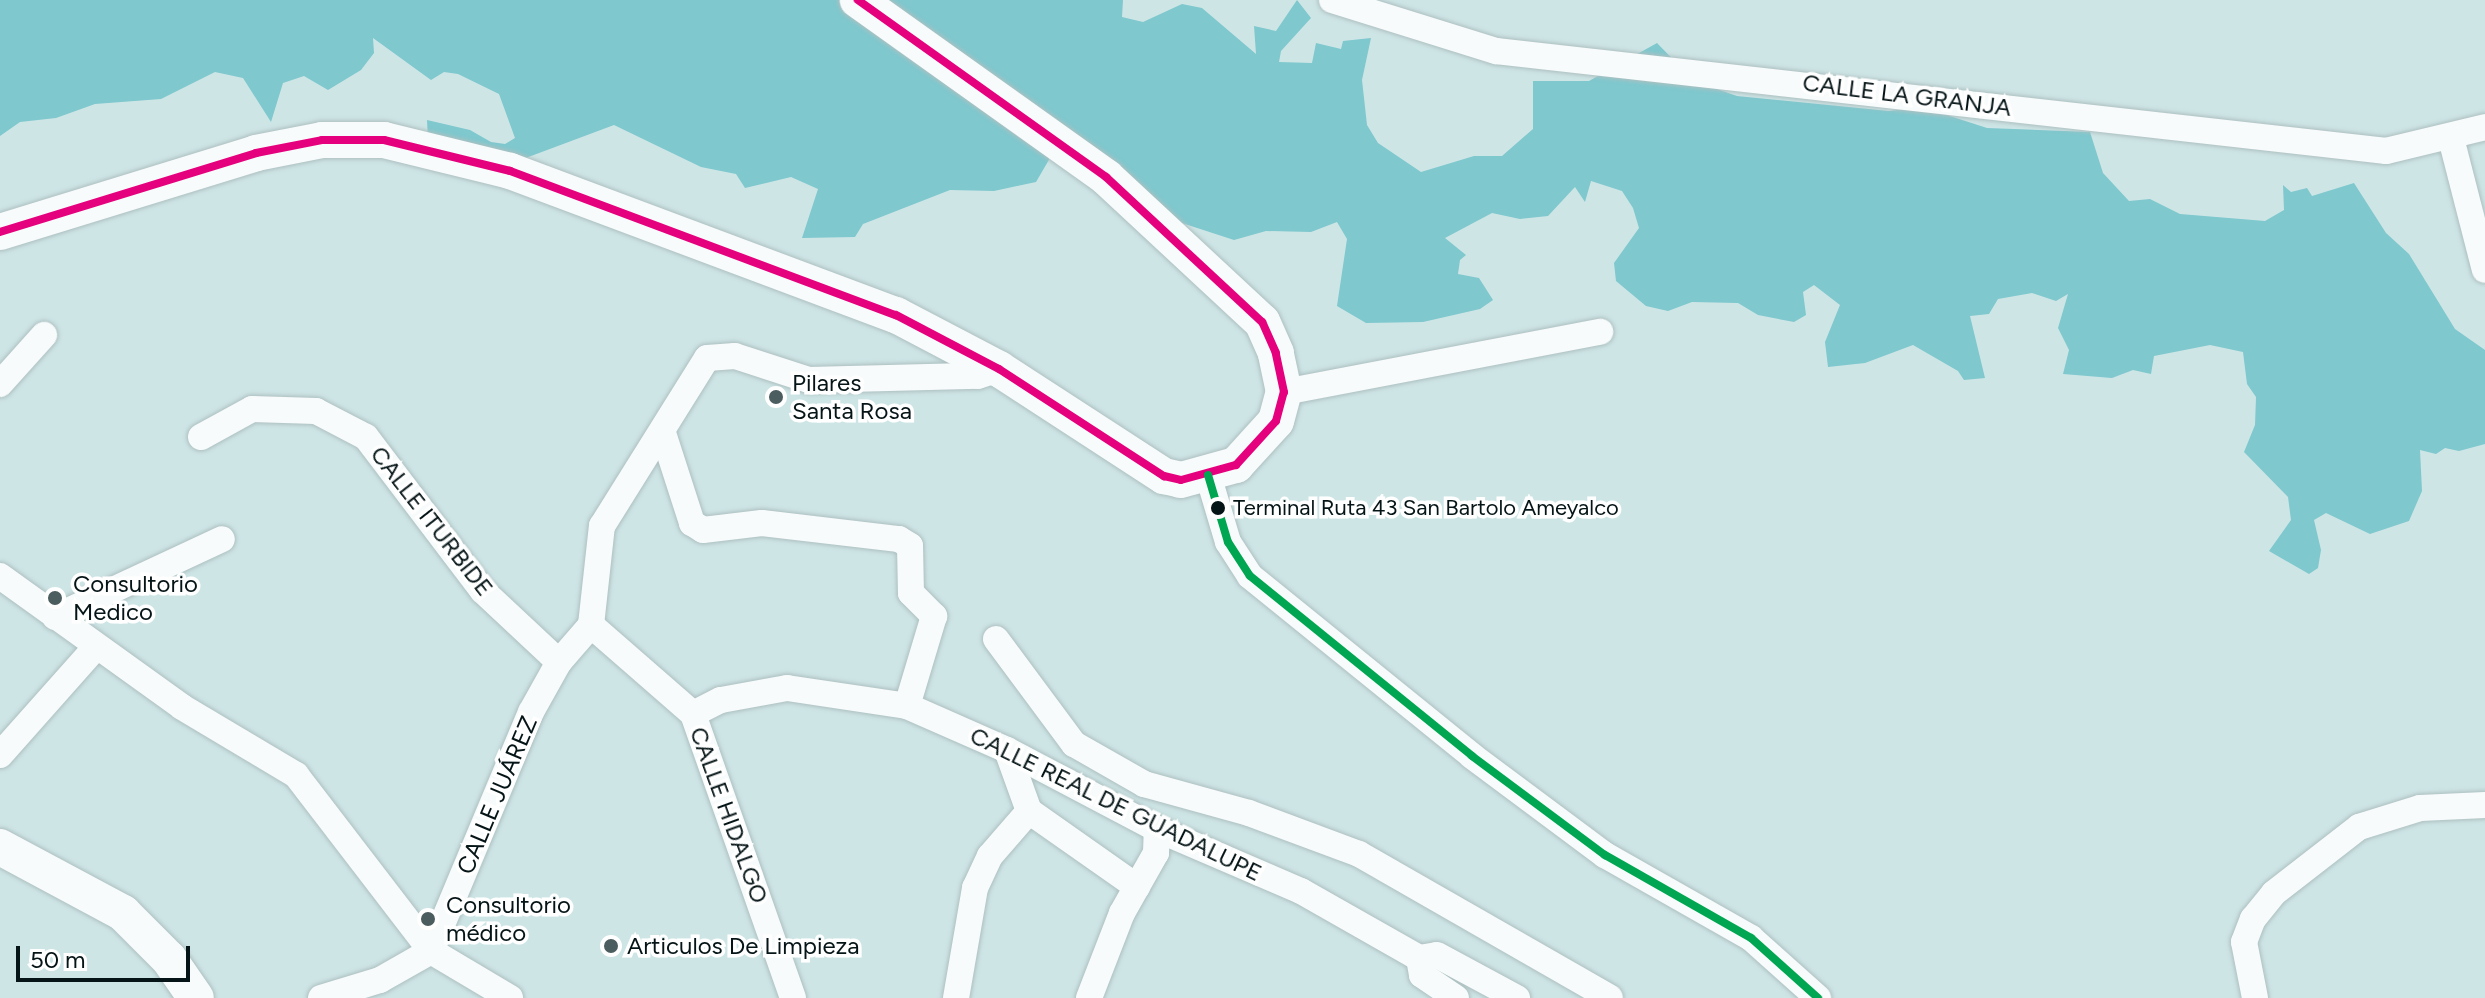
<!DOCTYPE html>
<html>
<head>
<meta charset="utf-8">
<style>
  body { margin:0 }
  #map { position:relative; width:2485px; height:998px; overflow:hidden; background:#cee5e6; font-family:Figtree,sans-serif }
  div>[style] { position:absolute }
  .forest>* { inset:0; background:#7ec8ce }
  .roads { filter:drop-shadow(0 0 2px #aec0c1) drop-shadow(0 0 2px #aec0c1) }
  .street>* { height:26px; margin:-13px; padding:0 13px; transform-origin:13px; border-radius:13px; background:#f8fbfb }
  .secondary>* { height:36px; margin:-18px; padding:0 18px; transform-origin:18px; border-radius:18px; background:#f8fbfb }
  .bus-1>* { height:8px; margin:-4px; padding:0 4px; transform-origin:4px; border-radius:4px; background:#e5007d }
  .bus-2>* { height:8px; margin:-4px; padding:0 4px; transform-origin:4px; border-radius:4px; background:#00a651 }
  .dots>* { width:22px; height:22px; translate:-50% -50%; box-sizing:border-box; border:4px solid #fff; border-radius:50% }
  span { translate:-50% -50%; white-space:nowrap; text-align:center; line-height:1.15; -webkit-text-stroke:7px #fff; paint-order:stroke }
  .bus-label { font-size:22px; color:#051416 }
  .left { translate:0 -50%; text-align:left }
  .street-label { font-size:24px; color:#051416 }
  .poi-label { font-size:24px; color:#051416 }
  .scale { position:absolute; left:16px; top:946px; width:174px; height:36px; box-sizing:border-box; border:4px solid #051416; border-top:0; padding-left:10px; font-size:24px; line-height:28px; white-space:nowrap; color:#051416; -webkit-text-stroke:6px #fff; paint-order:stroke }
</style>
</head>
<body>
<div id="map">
  <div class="forest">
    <div style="clip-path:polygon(0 0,1123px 0,1122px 17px,1143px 22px,1182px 4px,1202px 8px,1256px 54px,1254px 26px,1276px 31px,1297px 0,1311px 18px,1281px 51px,1279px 62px,1312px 63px,1316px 43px,1341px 49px,1343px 41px,1371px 38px,1362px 80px,1367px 125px,1378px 143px,1421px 172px,1474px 156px,1502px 156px,1533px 129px,1533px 81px,1589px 81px,1657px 43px,1694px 81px,1737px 96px,1889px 111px,1922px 107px,1987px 128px,2090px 132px,2103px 173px,2129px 201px,2150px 199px,2180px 214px,2265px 221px,2284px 210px,2283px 185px,2291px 192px,2307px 188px,2312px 196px,2354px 183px,2386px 233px,2409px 254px,2455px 329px,2485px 350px,2485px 444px,2459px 451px,2445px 448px,2436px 454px,2420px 450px,2422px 491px,2409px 521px,2370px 534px,2326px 513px,2314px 520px,2321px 550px,2318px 568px,2309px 574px,2269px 551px,2291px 520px,2288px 497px,2244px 452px,2255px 425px,2256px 397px,2247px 384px,2243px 352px,2210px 345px,2154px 356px,2151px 374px,2133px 370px,2112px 378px,2063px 374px,2069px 350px,2058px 328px,2068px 294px,2056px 301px,2032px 293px,1998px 299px,1989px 314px,1970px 316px,1985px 378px,1964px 380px,1958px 371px,1913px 345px,1865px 363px,1828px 367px,1825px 342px,1840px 305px,1814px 285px,1803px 292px,1806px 315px,1794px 322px,1758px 315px,1738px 303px,1692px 302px,1668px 311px,1646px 306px,1616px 281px,1614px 263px,1639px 228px,1633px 208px,1622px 191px,1591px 181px,1585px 202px,1575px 187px,1548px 216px,1520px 219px,1492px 213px,1445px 238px,1466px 255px,1460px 260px,1458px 274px,1479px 278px,1493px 300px,1480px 309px,1423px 322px,1366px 323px,1337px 306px,1347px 239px,1337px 222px,1311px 232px,1266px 231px,1234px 240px,1145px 211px,1050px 158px,1036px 182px,994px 191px,950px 190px,863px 224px,855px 237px,802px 238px,818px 189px,791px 177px,745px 188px,736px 174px,701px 167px,614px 125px,515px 162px,428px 140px,427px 120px,470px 130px,491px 142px,505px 144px,515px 138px,499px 94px,458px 74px,444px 72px,431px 80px,373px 38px,374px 53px,361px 70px,328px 90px,304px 76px,283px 83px,271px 122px,243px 78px,215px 72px,161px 99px,95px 104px,56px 118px,20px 122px,0 136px)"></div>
  </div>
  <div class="roads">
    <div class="street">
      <div style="left:1332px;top:0;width:172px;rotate:17.3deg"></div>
      <div style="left:1496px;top:51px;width:896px;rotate:6.41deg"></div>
      <div style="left:2386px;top:151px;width:102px;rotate:-13.6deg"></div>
      <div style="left:2451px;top:138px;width:136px;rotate:75.6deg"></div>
      <div style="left:0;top:384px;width:66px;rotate:-48.1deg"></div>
      <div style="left:1284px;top:392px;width:322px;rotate:-10.8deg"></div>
      <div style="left:663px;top:433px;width:95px;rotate:72.1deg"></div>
      <div style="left:692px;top:523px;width:13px;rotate:32deg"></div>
      <div style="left:703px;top:530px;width:59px;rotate:-6.8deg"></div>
      <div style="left:762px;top:523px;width:138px;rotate:6.7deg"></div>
      <div style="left:899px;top:539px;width:13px;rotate:32deg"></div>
      <div style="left:910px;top:546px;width:47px;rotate:88.8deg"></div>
      <div style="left:911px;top:593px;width:33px;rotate:45deg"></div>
      <div style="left:934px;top:616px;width:94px;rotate:106.7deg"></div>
      <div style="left:201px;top:437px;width:58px;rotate:-28.8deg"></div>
      <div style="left:252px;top:409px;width:64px;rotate:1.8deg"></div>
      <div style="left:316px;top:411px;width:56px;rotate:27.5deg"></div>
      <div style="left:366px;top:437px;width:193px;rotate:52.8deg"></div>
      <div style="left:483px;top:591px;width:104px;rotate:43.1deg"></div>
      <div style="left:1208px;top:475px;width:70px;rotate:73.4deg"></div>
      <div style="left:1228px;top:542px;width:40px;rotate:57.1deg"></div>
      <div style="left:1250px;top:576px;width:286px;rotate:39deg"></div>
      <div style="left:1472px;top:756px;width:166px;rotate:36.7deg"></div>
      <div style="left:1605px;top:855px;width:168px;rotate:29.6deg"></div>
      <div style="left:1751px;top:938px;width:90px;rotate:41.8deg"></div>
      <div style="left:0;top:576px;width:224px;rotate:35.7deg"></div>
      <div style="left:182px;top:707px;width:133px;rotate:30.8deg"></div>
      <div style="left:296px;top:775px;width:222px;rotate:52.5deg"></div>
      <div style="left:431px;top:951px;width:92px;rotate:30.7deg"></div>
      <div style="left:55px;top:617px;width:184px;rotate:-25deg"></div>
      <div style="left:591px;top:625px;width:100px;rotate:-83.7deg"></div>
      <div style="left:602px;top:526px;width:198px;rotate:-58deg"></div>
      <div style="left:707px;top:358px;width:28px;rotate:-4deg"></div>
      <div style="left:735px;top:356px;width:78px;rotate:18deg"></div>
      <div style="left:809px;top:380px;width:169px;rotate:-1.4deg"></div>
      <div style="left:978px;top:376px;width:22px;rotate:-18deg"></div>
      <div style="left:591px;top:625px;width:135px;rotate:41.1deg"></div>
      <div style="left:693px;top:714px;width:301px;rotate:70.6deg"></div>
      <div style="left:996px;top:639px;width:131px;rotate:53.4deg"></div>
      <div style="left:1074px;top:744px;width:81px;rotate:29.7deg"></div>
      <div style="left:1144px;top:784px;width:109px;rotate:15.4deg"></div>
      <div style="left:1249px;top:813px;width:117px;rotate:20.4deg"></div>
      <div style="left:1359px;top:854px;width:289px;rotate:29.8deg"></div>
      <div style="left:693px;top:714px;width:31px;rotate:-27deg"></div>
      <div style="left:721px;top:700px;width:67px;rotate:-10.3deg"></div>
      <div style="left:787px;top:688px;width:121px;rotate:8.5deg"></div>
      <div style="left:907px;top:706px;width:109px;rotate:23.7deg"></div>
      <div style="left:1007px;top:750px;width:170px;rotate:27.8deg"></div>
      <div style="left:1157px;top:829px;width:157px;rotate:23.3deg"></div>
      <div style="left:1301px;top:891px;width:136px;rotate:29.6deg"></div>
      <div style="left:1419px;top:958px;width:18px;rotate:-9deg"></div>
      <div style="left:1437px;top:955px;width:91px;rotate:28.3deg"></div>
      <div style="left:1007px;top:750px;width:65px;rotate:70.2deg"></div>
      <div style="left:1029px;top:811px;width:132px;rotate:35.1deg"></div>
      <div style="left:0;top:755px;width:144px;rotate:-48.4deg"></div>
      <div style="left:1419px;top:958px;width:17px;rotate:80deg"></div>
      <div style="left:1422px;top:975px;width:41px;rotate:34.1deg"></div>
      <div style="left:321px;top:998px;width:62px;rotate:-17deg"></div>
      <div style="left:380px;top:980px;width:59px;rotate:-29.6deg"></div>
      <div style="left:431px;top:951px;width:259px;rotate:-67.3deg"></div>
      <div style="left:531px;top:712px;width:57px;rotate:-60.8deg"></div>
      <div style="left:559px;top:662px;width:49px;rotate:-49.1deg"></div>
      <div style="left:956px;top:998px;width:112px;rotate:-80.2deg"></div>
      <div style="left:975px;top:888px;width:35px;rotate:-65deg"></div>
      <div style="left:990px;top:856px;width:60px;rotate:-49.1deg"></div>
      <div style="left:1089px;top:998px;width:91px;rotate:-68.8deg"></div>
      <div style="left:1122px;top:913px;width:69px;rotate:-60.5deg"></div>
      <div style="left:1156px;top:853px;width:24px;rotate:-88deg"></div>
      <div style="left:2255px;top:998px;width:57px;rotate:-101.1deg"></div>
      <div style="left:2244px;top:942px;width:25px;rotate:-69deg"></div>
      <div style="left:2253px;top:919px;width:33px;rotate:-51deg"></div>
      <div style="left:2274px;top:893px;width:108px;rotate:-37.8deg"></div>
      <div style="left:2359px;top:827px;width:64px;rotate:-17.3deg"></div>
      <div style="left:2420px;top:808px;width:65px;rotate:-2.6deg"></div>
    </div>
    <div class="secondary">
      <div style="left:0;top:232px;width:268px;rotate:-17.1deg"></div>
      <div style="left:256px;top:153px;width:67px;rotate:-11.1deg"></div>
      <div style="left:322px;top:140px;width:62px"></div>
      <div style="left:384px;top:140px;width:130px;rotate:13.8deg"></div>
      <div style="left:510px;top:171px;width:412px;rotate:20.5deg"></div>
      <div style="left:896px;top:315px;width:116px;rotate:27.7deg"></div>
      <div style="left:999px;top:369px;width:197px;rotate:33deg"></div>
      <div style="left:1164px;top:476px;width:17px;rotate:13deg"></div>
      <div style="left:1181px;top:480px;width:57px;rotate:-15.3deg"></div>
      <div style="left:1236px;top:465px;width:59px;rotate:-47.7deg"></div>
      <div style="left:1276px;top:421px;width:30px;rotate:-75deg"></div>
      <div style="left:1284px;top:392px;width:40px;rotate:-102deg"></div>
      <div style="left:1276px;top:353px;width:34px;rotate:-114deg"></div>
      <div style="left:1262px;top:322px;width:213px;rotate:-137.1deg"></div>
      <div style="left:1106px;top:177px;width:305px;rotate:-144.5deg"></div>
      <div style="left:0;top:847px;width:140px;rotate:28.2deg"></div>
      <div style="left:123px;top:913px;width:65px;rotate:45deg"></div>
      <div style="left:169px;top:959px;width:47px;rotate:55.3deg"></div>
    </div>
  </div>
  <div class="bus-1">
    <div style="left:0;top:232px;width:268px;rotate:-17.1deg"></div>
    <div style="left:256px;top:153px;width:67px;rotate:-11.1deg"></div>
    <div style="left:322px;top:140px;width:62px"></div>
    <div style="left:384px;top:140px;width:130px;rotate:13.8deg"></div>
    <div style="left:510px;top:171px;width:412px;rotate:20.5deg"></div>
    <div style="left:896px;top:315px;width:116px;rotate:27.7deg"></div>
    <div style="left:999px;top:369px;width:197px;rotate:33deg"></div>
    <div style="left:1164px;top:476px;width:17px;rotate:13deg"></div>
    <div style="left:1181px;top:480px;width:57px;rotate:-15.3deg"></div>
    <div style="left:1236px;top:465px;width:59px;rotate:-47.7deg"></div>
    <div style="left:1276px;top:421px;width:30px;rotate:-75deg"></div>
    <div style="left:1284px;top:392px;width:40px;rotate:-102deg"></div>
    <div style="left:1276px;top:353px;width:34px;rotate:-114deg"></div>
    <div style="left:1262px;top:322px;width:213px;rotate:-137.1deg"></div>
    <div style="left:1106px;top:177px;width:305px;rotate:-144.5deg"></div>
  </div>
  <div class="bus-2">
    <div style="left:1208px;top:475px;width:70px;rotate:73.4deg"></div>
    <div style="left:1228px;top:542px;width:40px;rotate:57.1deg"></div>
    <div style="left:1250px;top:576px;width:286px;rotate:39deg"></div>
    <div style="left:1472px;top:756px;width:166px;rotate:36.7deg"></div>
    <div style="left:1605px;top:855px;width:168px;rotate:29.6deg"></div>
    <div style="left:1751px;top:938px;width:90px;rotate:41.8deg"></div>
  </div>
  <div class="dots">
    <div style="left:776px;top:397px;background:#4b5d5f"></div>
    <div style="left:1218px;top:508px;background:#051416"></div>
    <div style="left:55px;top:598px;background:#4b5d5f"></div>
    <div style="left:428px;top:919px;background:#4b5d5f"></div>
    <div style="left:611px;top:946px;background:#4b5d5f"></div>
  </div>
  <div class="bus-label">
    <span class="left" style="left:1233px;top:508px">Terminal Ruta 43 San Bartolo Ameyalco</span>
  </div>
  <div class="street-label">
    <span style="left:1907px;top:95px;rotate:7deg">CALLE LA GRANJA</span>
    <span style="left:432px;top:521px;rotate:52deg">CALLE ITURBIDE</span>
    <span style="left:497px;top:795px;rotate:-67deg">CALLE JUÁREZ</span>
    <span style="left:1116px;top:804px;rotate:26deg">CALLE REAL DE GUADALUPE</span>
    <span style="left:729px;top:815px;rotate:70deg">CALLE HIDALGO</span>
  </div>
  <div class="poi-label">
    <span class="left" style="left:792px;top:397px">Pilares<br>Santa Rosa</span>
    <span class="left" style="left:73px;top:598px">Consultorio<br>Medico</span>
    <span class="left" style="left:446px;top:919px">Consultorio<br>médico</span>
    <span class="left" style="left:627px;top:946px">Articulos De Limpieza</span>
  </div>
  <div class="scale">50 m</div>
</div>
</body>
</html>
